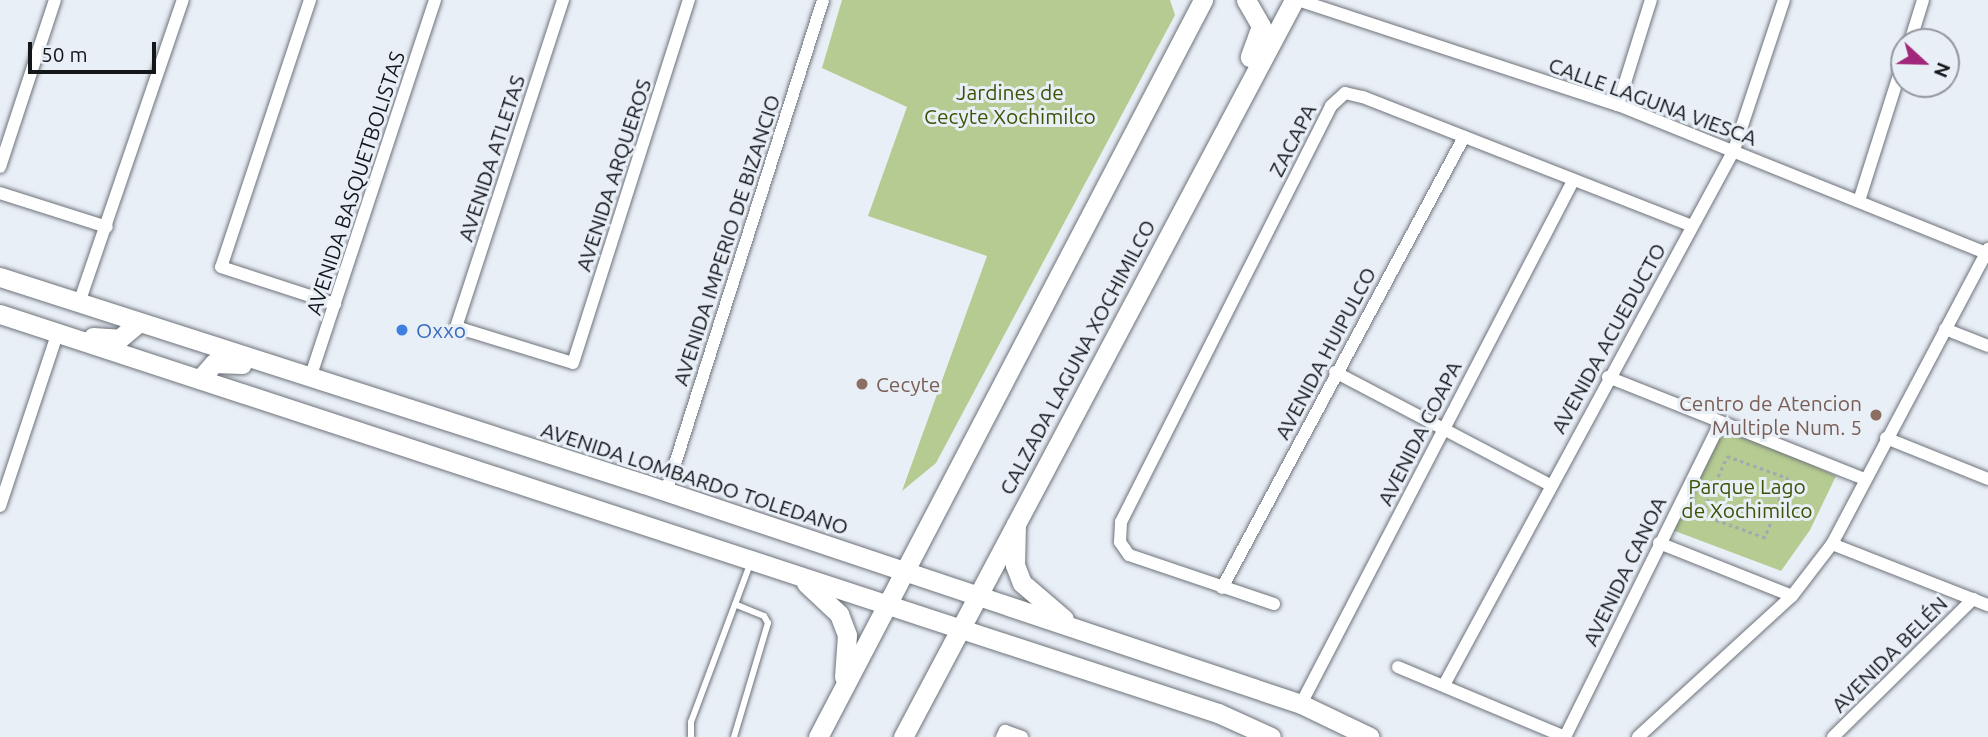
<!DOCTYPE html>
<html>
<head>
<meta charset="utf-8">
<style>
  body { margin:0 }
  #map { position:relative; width:1988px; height:737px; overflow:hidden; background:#e9eff7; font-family:Ubuntu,sans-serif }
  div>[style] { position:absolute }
  .green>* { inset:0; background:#b5cb91 }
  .path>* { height:2.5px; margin-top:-1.25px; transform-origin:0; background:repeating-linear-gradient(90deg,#a4a8af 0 3.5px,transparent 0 7px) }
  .roads { filter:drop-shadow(0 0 2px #6e737a) drop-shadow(0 0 2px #6e737a) }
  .service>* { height:6px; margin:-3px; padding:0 3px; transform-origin:3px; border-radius:3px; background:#fff }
  .minor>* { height:12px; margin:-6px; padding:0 6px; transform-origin:6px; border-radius:6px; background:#fff }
  .secondary>* { height:19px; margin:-9.5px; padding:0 9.5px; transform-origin:9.5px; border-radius:9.5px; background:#fff }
  .dots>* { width:19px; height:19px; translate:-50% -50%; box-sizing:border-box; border:4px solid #e9eff7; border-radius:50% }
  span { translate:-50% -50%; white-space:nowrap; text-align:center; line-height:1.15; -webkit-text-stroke:6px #e9eff7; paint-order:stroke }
  .park-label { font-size:21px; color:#3d5205 }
  .street-label { font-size:21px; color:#141619 }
  .shop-label { font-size:21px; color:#366cbe }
  .left { translate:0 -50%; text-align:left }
  .education-label { font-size:21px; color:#785e54 }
  .right { translate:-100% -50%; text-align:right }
  .north { position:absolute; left:1890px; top:28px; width:70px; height:70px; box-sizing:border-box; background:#e9eff7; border:2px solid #94989e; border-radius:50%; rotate:112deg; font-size:19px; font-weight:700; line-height:28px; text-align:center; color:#141619 }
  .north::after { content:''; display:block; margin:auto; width:24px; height:32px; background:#a2267a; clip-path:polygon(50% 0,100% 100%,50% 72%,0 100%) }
  .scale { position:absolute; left:28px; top:42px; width:128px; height:32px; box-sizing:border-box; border:4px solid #141619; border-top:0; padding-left:9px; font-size:21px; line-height:24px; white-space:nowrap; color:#141619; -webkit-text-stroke:5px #e9eff7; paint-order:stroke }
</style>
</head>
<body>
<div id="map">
  <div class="green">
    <div style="clip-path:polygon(842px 0,1170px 0,1175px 15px,936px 463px,902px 491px,987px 256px,868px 216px,907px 107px,822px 68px)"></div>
    <div style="clip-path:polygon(1720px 423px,1836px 476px,1810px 530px,1781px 571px,1667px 528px)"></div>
  </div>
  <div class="path">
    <div style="left:1727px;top:456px;width:65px;rotate:19.8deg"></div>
    <div style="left:1788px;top:478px;width:64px;rotate:111deg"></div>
    <div style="left:1765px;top:538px;width:68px;rotate:-160.2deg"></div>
    <div style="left:1701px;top:515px;width:64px;rotate:-66.2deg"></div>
  </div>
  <div class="roads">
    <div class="service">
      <div style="left:691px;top:737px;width:15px;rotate:-90deg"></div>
      <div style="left:691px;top:722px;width:169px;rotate:-69.5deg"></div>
      <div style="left:734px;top:737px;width:119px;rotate:-73.4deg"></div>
      <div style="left:768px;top:623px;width:8px;rotate:-120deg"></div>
      <div style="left:764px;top:616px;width:31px;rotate:-158deg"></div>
    </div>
    <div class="minor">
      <div style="left:310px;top:0;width:281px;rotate:108.4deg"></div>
      <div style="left:221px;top:267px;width:120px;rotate:18deg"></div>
      <div style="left:563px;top:0;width:344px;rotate:108.1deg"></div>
      <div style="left:456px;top:327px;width:122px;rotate:17.1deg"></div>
      <div style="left:573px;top:363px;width:381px;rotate:-72.3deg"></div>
      <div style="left:1298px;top:0;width:337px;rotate:18.2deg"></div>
      <div style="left:1618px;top:105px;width:399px;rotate:21.9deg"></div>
      <div style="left:1910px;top:42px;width:44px;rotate:-72.8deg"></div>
      <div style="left:1618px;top:105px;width:110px;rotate:-72.6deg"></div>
      <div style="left:0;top:167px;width:176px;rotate:-71.8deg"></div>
      <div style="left:0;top:193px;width:112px;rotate:17.6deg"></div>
      <div style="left:1859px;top:201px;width:149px;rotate:-72.4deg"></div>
      <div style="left:79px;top:303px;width:320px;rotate:-71.1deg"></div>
      <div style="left:1945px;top:329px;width:46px;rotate:21.6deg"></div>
      <div style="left:1335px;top:372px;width:243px;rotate:27.7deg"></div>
      <div style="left:1608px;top:377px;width:276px;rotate:21.7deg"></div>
      <div style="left:310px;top:378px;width:398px;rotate:-71.7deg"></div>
      <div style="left:1886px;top:438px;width:110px;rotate:21.9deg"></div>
      <div style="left:666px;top:492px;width:516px;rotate:-72.3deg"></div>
      <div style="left:0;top:506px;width:183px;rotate:-71.6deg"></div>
      <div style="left:1659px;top:543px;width:143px;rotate:21.7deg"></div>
      <div style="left:1832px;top:544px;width:168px;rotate:21.4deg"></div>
      <div style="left:1222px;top:588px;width:512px;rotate:-61.78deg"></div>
      <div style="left:1274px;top:604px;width:153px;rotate:-161.3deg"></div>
      <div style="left:1129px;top:555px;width:16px;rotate:-125deg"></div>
      <div style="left:1120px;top:542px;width:20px;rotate:-87deg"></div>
      <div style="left:1121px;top:522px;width:466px;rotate:-63.2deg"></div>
      <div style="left:1331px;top:106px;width:19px;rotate:-43deg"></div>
      <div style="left:1345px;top:93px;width:18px;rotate:13deg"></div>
      <div style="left:1363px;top:97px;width:353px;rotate:21.4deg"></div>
      <div style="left:1398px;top:667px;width:181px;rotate:22.7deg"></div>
      <div style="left:1565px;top:737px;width:350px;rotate:-63.7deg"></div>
      <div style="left:1444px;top:685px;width:609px;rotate:-61.54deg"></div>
      <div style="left:1734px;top:150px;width:158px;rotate:-71.6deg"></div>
      <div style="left:1301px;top:704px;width:590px;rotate:-62.52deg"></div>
      <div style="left:1002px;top:737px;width:7px;rotate:-63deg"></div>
      <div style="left:1005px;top:731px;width:18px;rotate:19deg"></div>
      <div style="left:1638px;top:737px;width:209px;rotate:-42.5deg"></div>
      <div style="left:1792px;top:596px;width:66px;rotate:-52.4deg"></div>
      <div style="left:1832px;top:544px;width:334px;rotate:-62.1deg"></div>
      <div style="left:1833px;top:737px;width:197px;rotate:-44.6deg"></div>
    </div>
    <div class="secondary">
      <div style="left:1246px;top:0;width:30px;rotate:60deg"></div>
      <div style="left:1261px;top:26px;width:33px;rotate:110deg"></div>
      <div style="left:0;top:277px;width:676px;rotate:17.82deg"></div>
      <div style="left:644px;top:484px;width:693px;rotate:18.51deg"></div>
      <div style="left:1301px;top:704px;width:76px;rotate:25.6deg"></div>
      <div style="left:0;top:314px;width:1282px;rotate:18.14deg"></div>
      <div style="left:1218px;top:713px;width:58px;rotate:24.4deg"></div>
      <div style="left:93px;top:337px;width:26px;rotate:4deg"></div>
      <div style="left:119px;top:339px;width:25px;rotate:-40deg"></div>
      <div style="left:200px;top:379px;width:21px;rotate:-49deg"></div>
      <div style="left:214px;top:363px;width:28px;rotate:2deg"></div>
      <div style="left:1016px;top:524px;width:41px;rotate:91.4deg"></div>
      <div style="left:1015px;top:565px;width:19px;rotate:69deg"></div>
      <div style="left:1022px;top:583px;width:55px;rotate:40.6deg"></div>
      <div style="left:806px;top:583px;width:45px;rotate:43.2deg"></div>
      <div style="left:839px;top:614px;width:22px;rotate:69deg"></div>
      <div style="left:847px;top:635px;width:42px;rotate:94.1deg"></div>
      <div style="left:818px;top:737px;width:832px;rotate:-62.42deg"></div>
      <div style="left:903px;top:737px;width:834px;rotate:-62.05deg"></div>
    </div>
  </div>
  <div class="dots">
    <div style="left:402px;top:330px;background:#3f7fe0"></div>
    <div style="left:862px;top:384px;background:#8d6e63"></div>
    <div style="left:1876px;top:415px;background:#8d6e63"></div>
  </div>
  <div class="park-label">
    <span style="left:1010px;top:104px">Jardines de<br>Cecyte Xochimilco</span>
    <span style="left:1747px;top:498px">Parque Lago<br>de Xochimilco</span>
  </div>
  <div class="street-label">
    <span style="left:1653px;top:101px;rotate:20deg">CALLE LAGUNA VIESCA</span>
    <span style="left:1292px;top:140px;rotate:-63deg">ZACAPA</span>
    <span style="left:491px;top:158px;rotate:-72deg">AVENIDA ATLETAS</span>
    <span style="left:613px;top:175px;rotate:-72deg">AVENIDA ARQUEROS</span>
    <span style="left:355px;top:183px;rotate:-72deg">AVENIDA BASQUETBOLISTAS</span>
    <span style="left:726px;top:240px;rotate:-72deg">AVENIDA IMPERIO DE BIZANCIO</span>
    <span style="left:1608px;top:338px;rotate:-61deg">AVENIDA ACUEDUCTO</span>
    <span style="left:1325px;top:353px;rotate:-62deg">AVENIDA HUIPULCO</span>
    <span style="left:1077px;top:357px;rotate:-62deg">CALZADA LAGUNA XOCHIMILCO</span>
    <span style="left:1419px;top:433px;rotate:-63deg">AVENIDA COAPA</span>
    <span style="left:695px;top:478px;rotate:18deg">AVENIDA LOMBARDO TOLEDANO</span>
    <span style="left:1624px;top:571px;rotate:-64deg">AVENIDA CANOA</span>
    <span style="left:1889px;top:654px;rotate:-45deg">AVENIDA BELÉN</span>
  </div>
  <div class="shop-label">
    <span class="left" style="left:416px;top:330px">Oxxo</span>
  </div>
  <div class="education-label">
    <span class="left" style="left:876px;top:384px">Cecyte</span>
    <span class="right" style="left:1862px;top:415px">Centro de Atencion<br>Multiple Num. 5</span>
  </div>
  <div class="north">N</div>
  <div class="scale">50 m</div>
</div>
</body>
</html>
